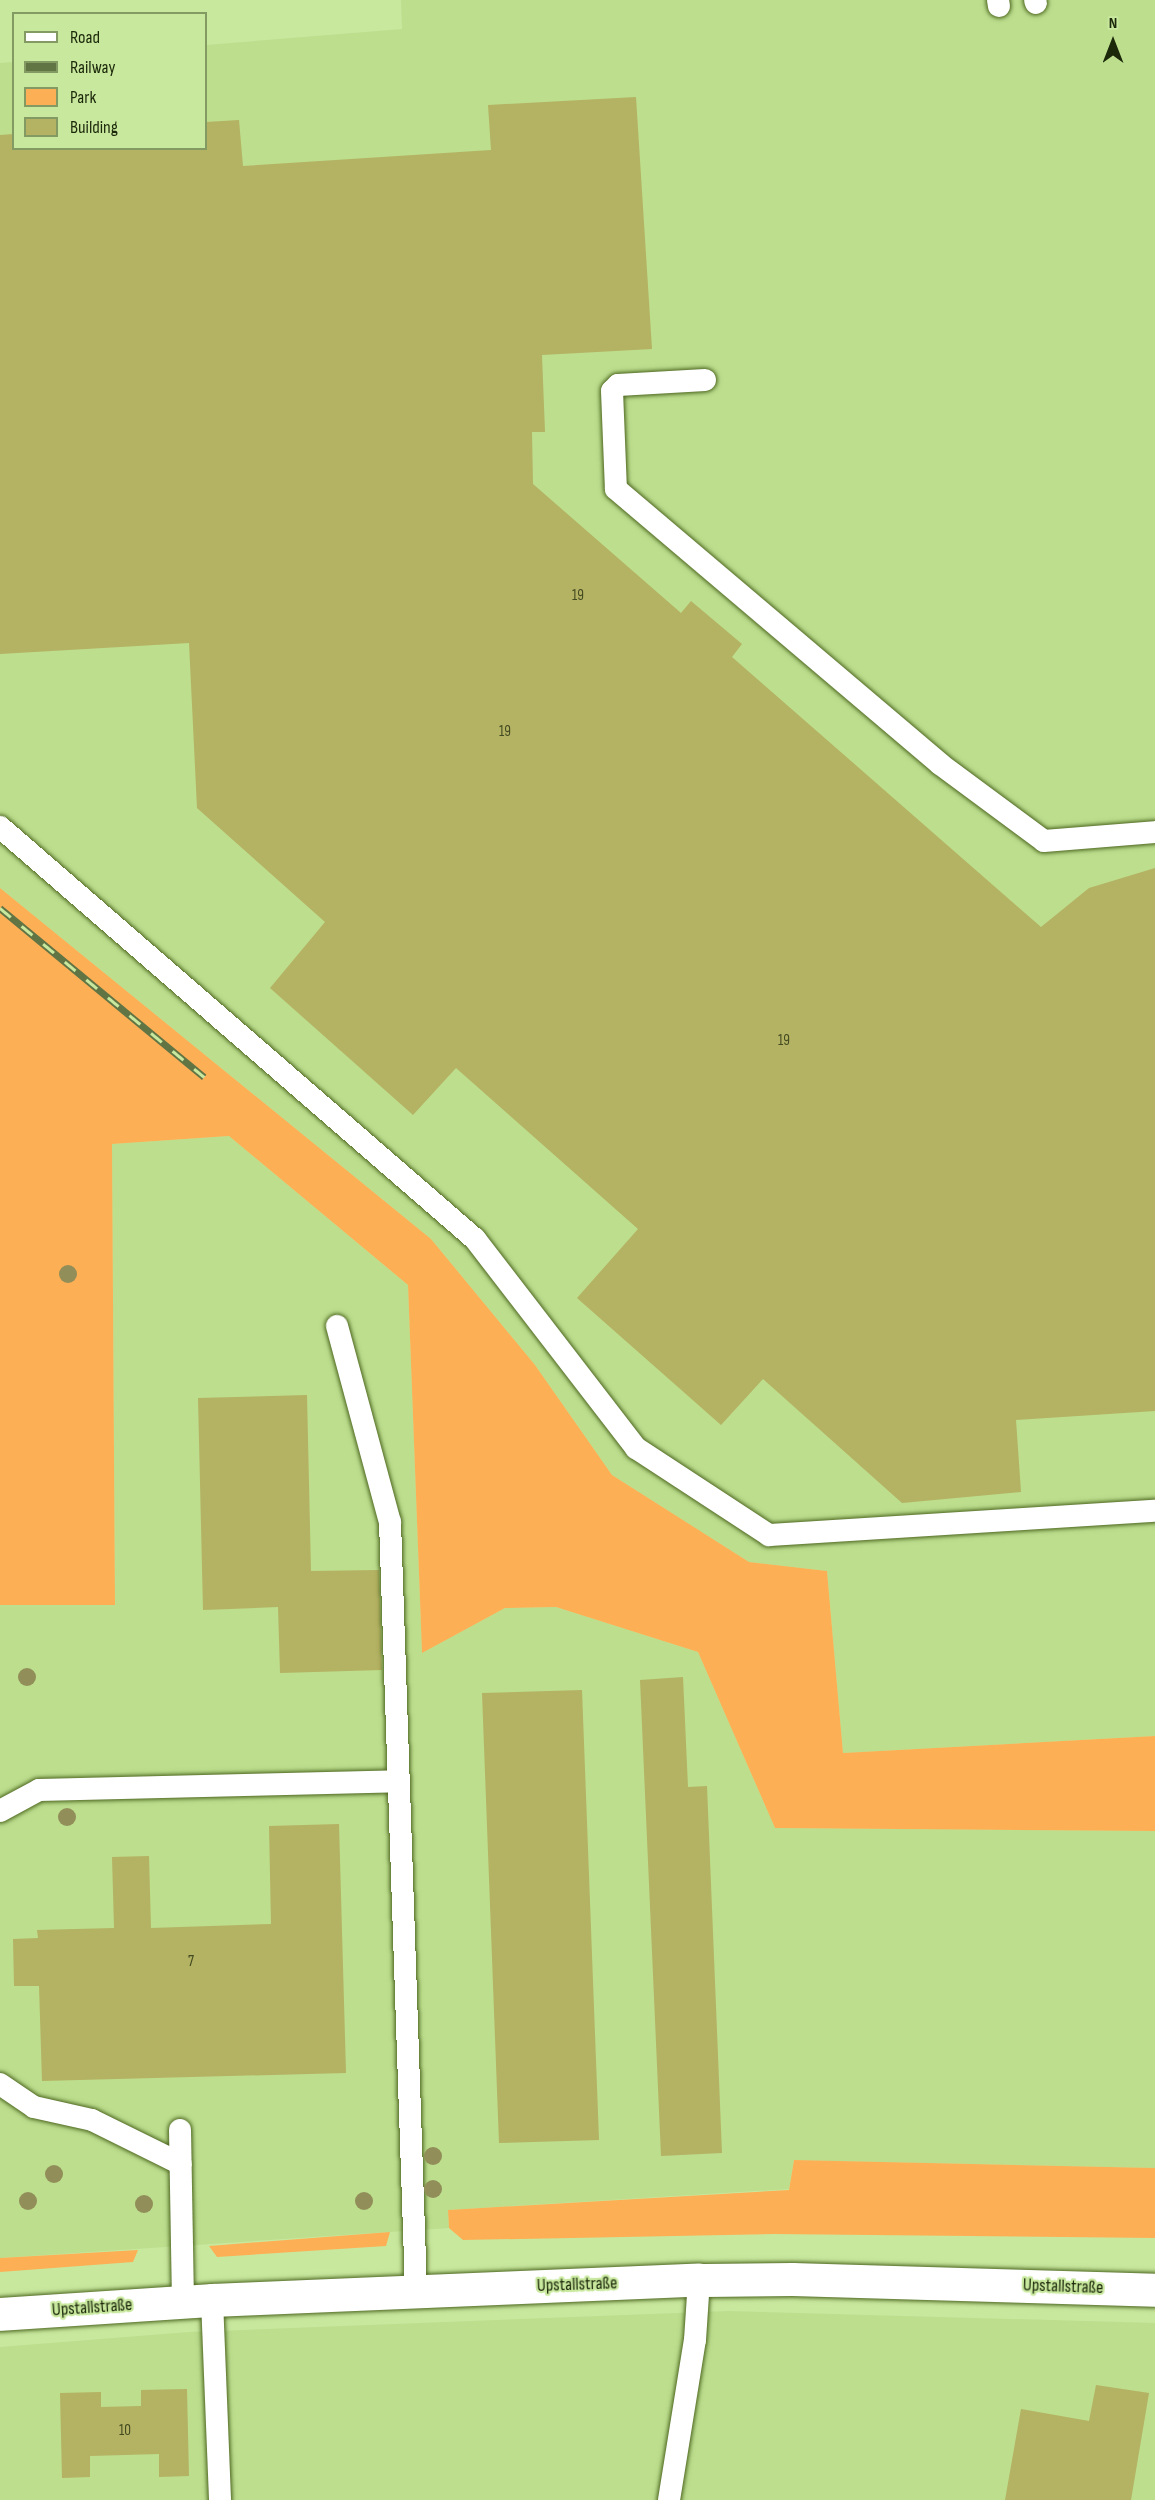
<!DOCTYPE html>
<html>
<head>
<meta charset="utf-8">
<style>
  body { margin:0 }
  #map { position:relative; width:1155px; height:2500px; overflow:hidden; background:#c8e89e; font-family:"Sofia Sans Condensed",sans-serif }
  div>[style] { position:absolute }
  .built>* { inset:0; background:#bcde8d }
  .green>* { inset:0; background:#fdaf55 }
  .building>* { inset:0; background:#b4b263 }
  .roads { filter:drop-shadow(0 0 2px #4e6821) drop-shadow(0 0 2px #4e6821) }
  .service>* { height:22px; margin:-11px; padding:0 11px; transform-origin:11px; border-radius:11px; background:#fff }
  .tertiary>* { height:33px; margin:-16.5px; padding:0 16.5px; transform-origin:16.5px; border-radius:16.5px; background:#fff }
  .rail>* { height:7px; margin-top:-3.5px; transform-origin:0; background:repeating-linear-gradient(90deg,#c8e89e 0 14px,#607444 0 28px); box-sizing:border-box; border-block:2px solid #607444 }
  .trees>* { width:18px; height:18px; margin:-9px; border-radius:50%; background:#928e59 }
  span { translate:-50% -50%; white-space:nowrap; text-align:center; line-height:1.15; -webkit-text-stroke:4.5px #c8e89e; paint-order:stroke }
  .number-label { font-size:15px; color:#424a20 }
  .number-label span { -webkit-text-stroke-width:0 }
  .street-label { font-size:18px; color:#1c280a }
  .legend { position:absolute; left:12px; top:12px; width:195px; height:138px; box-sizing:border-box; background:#c8e89e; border:2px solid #839b63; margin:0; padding:8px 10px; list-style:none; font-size:18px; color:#1c280a }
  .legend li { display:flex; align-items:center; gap:12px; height:30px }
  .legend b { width:30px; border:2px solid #839b63 }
  .north { position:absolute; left:1083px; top:12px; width:60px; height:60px; -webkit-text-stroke:4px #c8e89e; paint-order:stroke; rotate:0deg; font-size:16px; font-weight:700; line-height:24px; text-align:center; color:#1c280a }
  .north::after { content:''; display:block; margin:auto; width:21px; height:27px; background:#1c280a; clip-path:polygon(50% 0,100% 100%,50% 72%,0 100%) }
</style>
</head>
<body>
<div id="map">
  <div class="built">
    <div style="clip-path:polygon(401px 0,1155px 0,1155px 1736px,843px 1753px,827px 1571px,749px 1562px,612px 1475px,535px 1365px,431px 1239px,0 888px,0 63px,13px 62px,14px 148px,206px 148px,206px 45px,402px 29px)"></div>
    <div style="clip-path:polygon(229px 1136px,408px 1285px,422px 1653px,505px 1608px,556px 1607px,698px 1652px,775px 1828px,1155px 1831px,1155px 2168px,794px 2160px,789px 2189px,448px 2210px,449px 2228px,0 2258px,0 1605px,115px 1604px,112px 1144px)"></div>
    <div style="clip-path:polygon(729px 2311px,1155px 2323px,1155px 2500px,0 2500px,0 2347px,189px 2332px)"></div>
  </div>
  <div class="green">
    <div style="clip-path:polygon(0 888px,431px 1239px,535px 1365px,612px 1475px,749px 1562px,827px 1571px,843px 1753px,1155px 1736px,1155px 1831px,775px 1828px,698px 1652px,556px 1607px,505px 1608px,422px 1653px,408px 1285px,229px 1136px,112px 1144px,115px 1605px,0 1605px)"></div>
    <div style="clip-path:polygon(794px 2160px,1155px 2168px,1155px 2238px,774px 2234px,463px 2240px,449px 2228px,448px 2210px,789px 2190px)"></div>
    <div style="clip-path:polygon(390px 2232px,386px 2246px,217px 2257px,209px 2246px)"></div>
    <div style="clip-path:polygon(138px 2250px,133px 2262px,0 2272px,0 2258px)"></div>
  </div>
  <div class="building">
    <div style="clip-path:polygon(636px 97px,652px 349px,542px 355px,545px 432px,532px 432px,533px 484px,681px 613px,691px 601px,742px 644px,732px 657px,1041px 927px,1089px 888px,1155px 868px,1155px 1411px,1016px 1420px,1021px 1492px,902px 1503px,763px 1379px,721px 1425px,577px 1298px,638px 1229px,456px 1068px,413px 1115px,270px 988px,325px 922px,197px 808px,189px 643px,0 654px,0 135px,14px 134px,14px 148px,206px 148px,206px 122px,239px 120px,243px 166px,491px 150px,488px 105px)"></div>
    <div style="clip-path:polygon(307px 1395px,311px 1571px,379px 1570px,382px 1670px,280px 1673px,278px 1607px,203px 1610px,198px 1398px)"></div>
    <div style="clip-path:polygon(683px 1677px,688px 1787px,707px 1786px,722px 2153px,661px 2156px,640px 1680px)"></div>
    <div style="clip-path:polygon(582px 1690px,599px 2140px,499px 2143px,482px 1693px)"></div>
    <div style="clip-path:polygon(339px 1824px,346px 2073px,42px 2081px,39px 1986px,14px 1986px,13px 1939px,38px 1938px,37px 1930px,114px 1928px,112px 1857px,149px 1856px,151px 1928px,271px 1924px,269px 1826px)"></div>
    <div style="clip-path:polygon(1096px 2385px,1149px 2393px,1131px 2500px,1005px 2500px,1021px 2409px,1089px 2421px)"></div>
    <div style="clip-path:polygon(187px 2389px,189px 2476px,159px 2477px,159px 2454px,90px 2456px,90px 2477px,62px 2478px,60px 2393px,101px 2392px,101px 2407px,141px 2406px,141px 2390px)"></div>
  </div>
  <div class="roads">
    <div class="service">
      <div style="left:998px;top:0;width:6px;rotate:81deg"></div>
      <div style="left:1035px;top:0;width:3px;rotate:72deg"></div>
      <div style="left:705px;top:380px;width:87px;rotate:176.7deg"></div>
      <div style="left:618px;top:385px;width:8px;rotate:135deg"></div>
      <div style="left:612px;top:391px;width:98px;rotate:87.7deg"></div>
      <div style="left:616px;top:489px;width:425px;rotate:40.3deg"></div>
      <div style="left:940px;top:764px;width:129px;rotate:36.5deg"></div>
      <div style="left:1044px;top:841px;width:111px;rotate:-4.6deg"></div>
      <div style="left:0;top:827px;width:629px;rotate:40.94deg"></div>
      <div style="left:475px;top:1239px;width:264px;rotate:52.4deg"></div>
      <div style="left:636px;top:1448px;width:159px;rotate:33.2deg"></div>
      <div style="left:769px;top:1535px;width:387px;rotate:-3.6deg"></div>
      <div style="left:337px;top:1326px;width:203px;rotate:74.9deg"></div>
      <div style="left:390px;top:1522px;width:769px;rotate:88.06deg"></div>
      <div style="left:0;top:1811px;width:44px;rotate:-28.3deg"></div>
      <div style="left:39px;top:1790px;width:360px;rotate:-1.4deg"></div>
      <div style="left:0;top:2084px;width:41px;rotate:34.1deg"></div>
      <div style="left:34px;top:2107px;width:59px;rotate:12.6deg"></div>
      <div style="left:92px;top:2120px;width:99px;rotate:26.3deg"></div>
      <div style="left:180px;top:2130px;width:172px;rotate:89deg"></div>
      <div style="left:212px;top:2300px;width:200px;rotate:87.7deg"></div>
      <div style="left:669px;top:2500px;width:162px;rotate:-80.8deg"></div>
      <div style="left:695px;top:2340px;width:60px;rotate:-86.2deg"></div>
    </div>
    <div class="tertiary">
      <div style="left:0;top:2314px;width:212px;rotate:-3.8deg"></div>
      <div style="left:212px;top:2300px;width:487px;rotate:-2.4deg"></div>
      <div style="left:699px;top:2280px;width:93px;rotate:-0.6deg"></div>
      <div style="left:792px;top:2279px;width:363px;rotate:1.7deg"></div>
    </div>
  </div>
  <div class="rail">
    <div style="left:0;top:908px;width:265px;rotate:39.6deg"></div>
  </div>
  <div class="trees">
    <div style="left:68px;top:1274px"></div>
    <div style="left:27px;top:1677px"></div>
    <div style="left:67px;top:1817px"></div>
    <div style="left:433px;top:2156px"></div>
    <div style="left:54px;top:2174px"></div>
    <div style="left:433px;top:2189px"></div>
    <div style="left:28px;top:2201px"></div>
    <div style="left:364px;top:2201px"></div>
    <div style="left:144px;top:2204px"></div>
  </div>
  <div class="number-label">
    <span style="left:578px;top:596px">19</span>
    <span style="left:505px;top:732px">19</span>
    <span style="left:784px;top:1041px">19</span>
    <span style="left:191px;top:1962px">7</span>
    <span style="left:125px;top:2431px">10</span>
  </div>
  <div class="street-label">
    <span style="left:577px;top:2285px;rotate:-2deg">Upstallstraße</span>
    <span style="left:1063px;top:2287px;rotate:2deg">Upstallstraße</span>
    <span style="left:92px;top:2308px;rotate:-4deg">Upstallstraße</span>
  </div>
  <ul class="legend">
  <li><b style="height:8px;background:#fff"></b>Road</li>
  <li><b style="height:8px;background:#607444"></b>Railway</li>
  <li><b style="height:16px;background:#fdaf55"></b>Park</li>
  <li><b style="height:16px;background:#b4b263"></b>Building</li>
  </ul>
  <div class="north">N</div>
</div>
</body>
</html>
